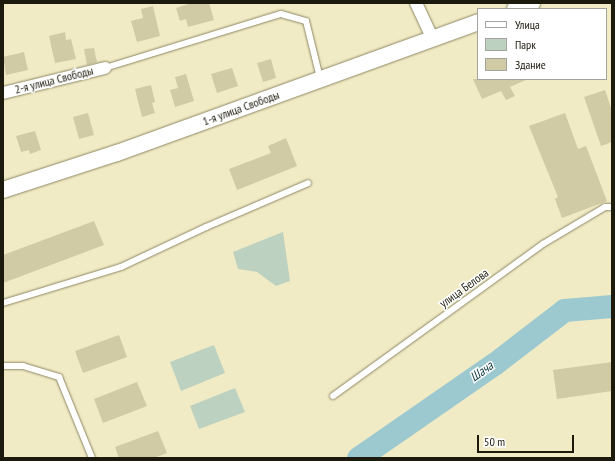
<!DOCTYPE html>
<html>
<head>
<meta charset="utf-8">
<style>
  body { margin:0 }
  #map { position:relative; width:615px; height:461px; overflow:hidden; background:#f1ebc5; font-family:"PT Sans Narrow",sans-serif }
  div>[style] { position:absolute }
  .green>* { inset:0; background:#bdd1c0 }
  .river>* { height:23px; margin:-11.5px; padding:0 11.5px; transform-origin:11.5px; border-radius:11.5px; background:#9cc9cf }
  .building>* { inset:0; background:#d0caa5 }
  .roads { filter:drop-shadow(0 0 1px #8d8764) drop-shadow(0 0 1px #8d8764) }
  .lane>* { height:6px; margin:-3px; padding:0 3px; transform-origin:3px; border-radius:3px; background:#fff }
  .street>* { height:12px; margin:-6px; padding:0 6px; transform-origin:6px; border-radius:6px; background:#fff }
  .secondary>* { height:16px; margin:-8px; padding:0 8px; transform-origin:8px; border-radius:8px; background:#fff }
  span { translate:-50% -50%; white-space:nowrap; text-align:center; line-height:1.15; -webkit-text-stroke:3px #fff; paint-order:stroke }
  .street-label { font-size:12px; color:#1c1a0c }
  .water-label { font-size:13px; color:#0e393f; font-style:italic }
  .frame { position:absolute; inset:0; border:4px solid #1c1a0c; pointer-events:none }
  .legend { position:absolute; left:477px; top:8px; width:130px; height:72px; box-sizing:border-box; background:#fff; border:1px solid #a4a39e; margin:0; padding:5px 7px; list-style:none; font-size:12px; color:#1c1a0c }
  .legend li { display:flex; align-items:center; gap:8px; height:20px }
  .legend b { width:20px; border:1px solid #a4a39e }
  .scale { position:absolute; left:477px; top:435px; width:97px; height:18px; box-sizing:border-box; border:2px solid #1c1a0c; border-top:0; padding-left:5px; font-size:12px; line-height:14px; white-space:nowrap; color:#1c1a0c; -webkit-text-stroke:3px #fff; paint-order:stroke }
</style>
</head>
<body>
<div id="map">
  <div class="green">
    <div style="clip-path:polygon(283px 232px,290px 281px,276px 286px,257px 272px,238px 269px,233px 252px)"></div>
    <div style="clip-path:polygon(214px 345px,225px 373px,181px 391px,170px 362px)"></div>
    <div style="clip-path:polygon(235px 388px,245px 412px,199px 429px,190px 406px)"></div>
  </div>
  <div class="river">
    <div style="left:358px;top:458px;width:165px;rotate:-34.7deg"></div>
    <div style="left:494px;top:364px;width:88px;rotate:-37.6deg"></div>
    <div style="left:564px;top:310px;width:48px;rotate:-4.8deg"></div>
  </div>
  <div class="building">
    <div style="clip-path:polygon(192px 3px,209px 3px,214px 20px,188px 27px,186px 19px,180px 21px,176px 8px)"></div>
    <div style="clip-path:polygon(153px 6px,160px 36px,137px 42px,131px 21px,143px 18px,141px 9px)"></div>
    <div style="clip-path:polygon(65px 32px,66px 40px,71px 39px,76px 59px,55px 63px,49px 36px)"></div>
    <div style="clip-path:polygon(94px 48px,97px 62px,87px 65px,84px 49px)"></div>
    <div style="clip-path:polygon(24px 52px,28px 70px,6px 75px,3px 57px)"></div>
    <div style="clip-path:polygon(271px 59px,276px 78px,263px 82px,257px 63px)"></div>
    <div style="clip-path:polygon(232px 68px,238px 86px,217px 93px,211px 74px)"></div>
    <div style="clip-path:polygon(186px 74px,194px 101px,175px 107px,170px 90px,178px 88px,175px 77px)"></div>
    <div style="clip-path:polygon(473px 79px,528px 79px,510px 87px,515px 96px,506px 100px,501px 91px,482px 99px)"></div>
    <div style="clip-path:polygon(151px 85px,155px 102px,152px 103px,155px 113px,142px 117px,135px 89px)"></div>
    <div style="clip-path:polygon(605px 90px,612px 111px,612px 142px,601px 146px,584px 97px)"></div>
    <div style="clip-path:polygon(88px 113px,94px 135px,79px 139px,73px 117px)"></div>
    <div style="clip-path:polygon(565px 113px,578px 149px,586px 146px,607px 201px,562px 218px,555px 199px,558px 197px,529px 126px)"></div>
    <div style="clip-path:polygon(35px 131px,41px 150px,30px 154px,29px 150px,21px 152px,16px 136px)"></div>
    <div style="clip-path:polygon(286px 138px,297px 166px,237px 190px,229px 169px,271px 153px,268px 146px)"></div>
    <div style="clip-path:polygon(94px 221px,104px 245px,3px 283px,3px 255px)"></div>
    <div style="clip-path:polygon(119px 335px,127px 357px,83px 373px,75px 351px)"></div>
    <div style="clip-path:polygon(612px 362px,612px 391px,557px 399px,553px 370px)"></div>
    <div style="clip-path:polygon(137px 382px,147px 406px,103px 423px,94px 399px)"></div>
    <div style="clip-path:polygon(158px 431px,167px 453px,154px 458px,119px 458px,115px 447px)"></div>
  </div>
  <div class="roads">
    <div class="lane">
      <div style="left:105px;top:68px;width:184px;rotate:-17.1deg"></div>
      <div style="left:281px;top:14px;width:26px;rotate:16deg"></div>
      <div style="left:306px;top:21px;width:59px;rotate:76.2deg"></div>
      <div style="left:3px;top:303px;width:123px;rotate:-17deg"></div>
      <div style="left:121px;top:267px;width:94px;rotate:-25.2deg"></div>
      <div style="left:206px;top:227px;width:111px;rotate:-23.3deg"></div>
      <div style="left:3px;top:366px;width:20px"></div>
      <div style="left:23px;top:366px;width:38px;rotate:17deg"></div>
      <div style="left:59px;top:377px;width:87px;rotate:67.8deg"></div>
      <div style="left:333px;top:396px;width:259px;rotate:-35.9deg"></div>
      <div style="left:543px;top:244px;width:72px;rotate:-30.8deg"></div>
      <div style="left:605px;top:207px;width:7px"></div>
    </div>
    <div class="street">
      <div style="left:416px;top:3px;width:38px;rotate:65deg"></div>
      <div style="left:3px;top:93px;width:105px;rotate:-13.8deg"></div>
    </div>
    <div class="secondary">
      <div style="left:515px;top:9px;width:18px;rotate:-19deg"></div>
      <div style="left:3px;top:190px;width:120px;rotate:-18deg"></div>
      <div style="left:117px;top:153px;width:384px;rotate:-19.9deg"></div>
    </div>
  </div>
  <div class="street-label">
    <span style="left:54px;top:80px;rotate:-14deg">2-я улица Свободы</span>
    <span style="left:241px;top:108px;rotate:-20deg">1-я улица Свободы</span>
    <span style="left:464px;top:288px;rotate:-36deg">улица Белова</span>
  </div>
  <div class="water-label">
    <span style="left:482px;top:372px;rotate:-35deg">Шача</span>
  </div>
  <div class="frame"></div>
  <ul class="legend">
  <li><b style="height:5px;background:#fff"></b>Улица</li>
  <li><b style="height:11px;background:#bdd1c0"></b>Парк</li>
  <li><b style="height:11px;background:#d0caa5"></b>Здание</li>
  </ul>
  <div class="scale">50 m</div>
</div>
</body>
</html>
